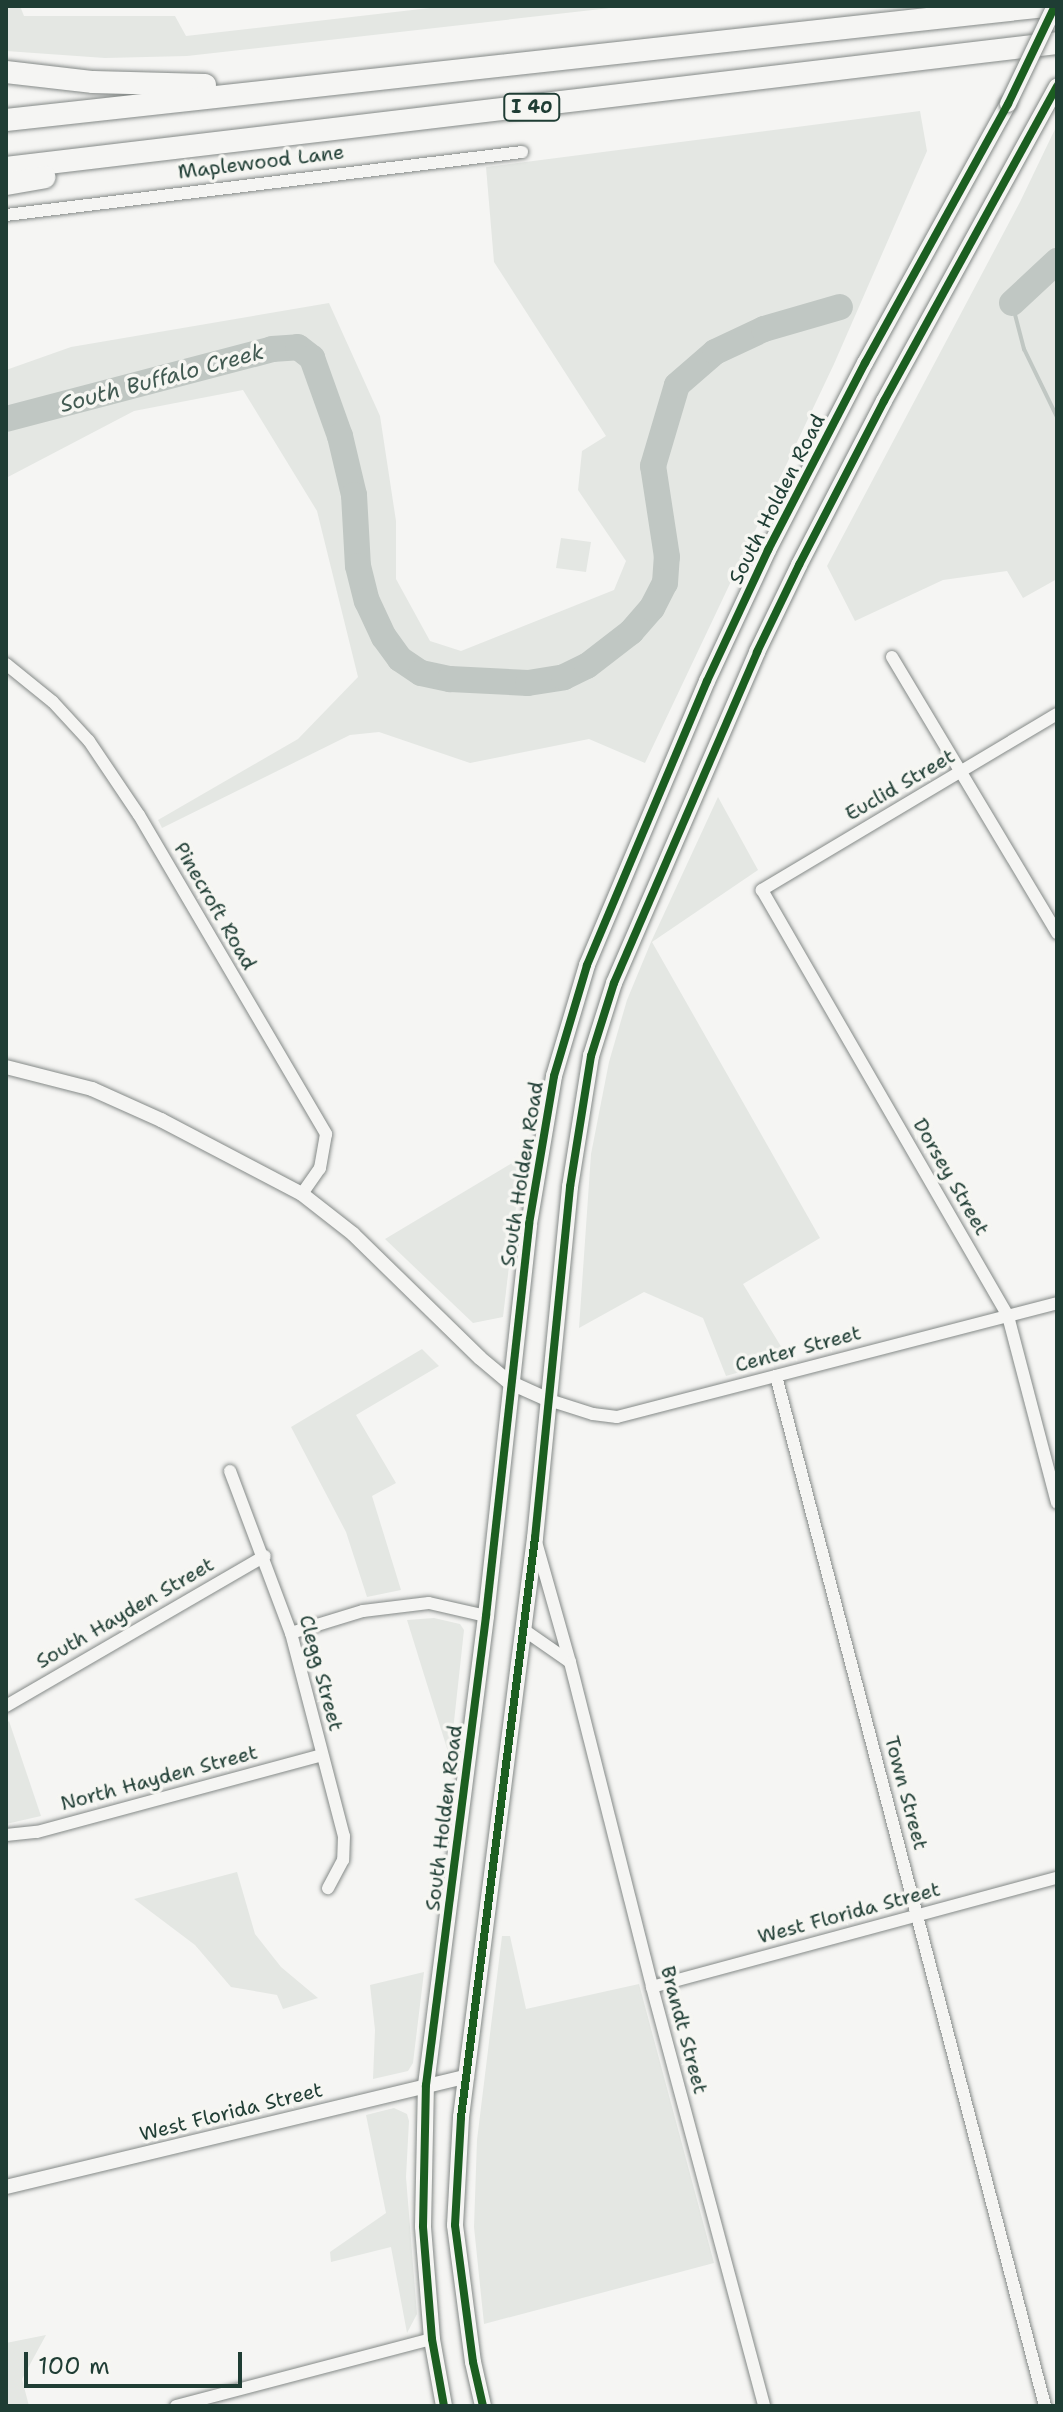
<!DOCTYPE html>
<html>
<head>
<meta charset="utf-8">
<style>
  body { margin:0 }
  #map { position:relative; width:1063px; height:2412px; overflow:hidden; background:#f5f5f3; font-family:"Shantell Sans",sans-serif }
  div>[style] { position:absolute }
  .green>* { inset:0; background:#e4e7e3 }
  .stream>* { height:4px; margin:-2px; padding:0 2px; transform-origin:2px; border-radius:2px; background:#c0c7c3 }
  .river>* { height:26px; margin:-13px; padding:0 13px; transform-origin:13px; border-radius:13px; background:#c0c7c3 }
  .roads { filter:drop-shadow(0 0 2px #858a88) drop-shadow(0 0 2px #858a88) }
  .minor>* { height:12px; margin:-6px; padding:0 6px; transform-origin:6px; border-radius:6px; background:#f5f5f3 }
  .tertiary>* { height:14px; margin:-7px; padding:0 7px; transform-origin:7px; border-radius:7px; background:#f5f5f3 }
  .secondary>* { height:16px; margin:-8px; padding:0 8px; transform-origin:8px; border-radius:8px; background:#f5f5f3 }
  .motorway>* { height:22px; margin:-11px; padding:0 11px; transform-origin:11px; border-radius:11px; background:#f5f5f3 }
  .bridges { filter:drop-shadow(0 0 2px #858a88) drop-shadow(0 0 2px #858a88) }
  .secondary-bridge>* { height:16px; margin:-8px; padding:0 8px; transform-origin:8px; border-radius:8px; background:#f5f5f3 }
  .cycleway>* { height:8px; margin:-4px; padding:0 4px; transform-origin:4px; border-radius:4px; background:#1b5e20 }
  span { translate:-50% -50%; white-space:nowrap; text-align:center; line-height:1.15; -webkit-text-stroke:7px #f6f6f2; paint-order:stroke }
  .shield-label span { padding:2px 6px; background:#f6f6f2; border:2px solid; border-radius:6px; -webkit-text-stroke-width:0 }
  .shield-label { font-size:18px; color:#1f3d34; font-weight:700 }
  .street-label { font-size:20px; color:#1f3d34 }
  .water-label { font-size:22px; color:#425a52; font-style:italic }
  .frame { position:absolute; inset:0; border:8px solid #1f3d34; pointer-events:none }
  .scale { position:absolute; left:24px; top:2352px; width:218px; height:36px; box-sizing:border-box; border:4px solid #1f3d34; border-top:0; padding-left:10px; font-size:24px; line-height:28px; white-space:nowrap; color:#1f3d34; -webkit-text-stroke:6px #f6f6f2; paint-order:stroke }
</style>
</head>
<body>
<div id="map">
  <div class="green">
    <div style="clip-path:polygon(6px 6px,20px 6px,24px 16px,175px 16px,186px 36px,447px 6px,628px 6px,187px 56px,105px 58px,6px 51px)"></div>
    <div style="clip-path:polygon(920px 111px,927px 151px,834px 364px,645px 763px,589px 739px,470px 763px,379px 732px,350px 735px,162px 828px,158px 820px,298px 739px,358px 677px,317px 511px,243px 390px,134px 411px,6px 478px,6px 370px,71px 347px,329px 303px,380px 416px,396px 521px,396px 579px,430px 641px,461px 651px,614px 590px,626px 561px,578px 490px,582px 451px,606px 436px,494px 262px,486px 167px)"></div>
    <div style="clip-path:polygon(1057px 125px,1057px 579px,1023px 598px,1007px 571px,943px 580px,855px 621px,827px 566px,1020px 202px)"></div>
    <div style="clip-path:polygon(561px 538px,591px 542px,586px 572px,556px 568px)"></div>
    <div style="clip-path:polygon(718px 797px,758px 870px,652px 942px,820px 1238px,743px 1284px,788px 1358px,726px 1376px,703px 1318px,644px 1292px,579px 1328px,591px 1154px,609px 1062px,627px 1000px,651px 942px)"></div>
    <div style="clip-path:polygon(522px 1157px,503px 1317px,473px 1323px,385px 1239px)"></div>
    <div style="clip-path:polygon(422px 1349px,439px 1366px,356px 1415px,396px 1483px,372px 1496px,401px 1590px,367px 1597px,346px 1532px,291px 1427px)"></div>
    <div style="clip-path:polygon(434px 1618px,460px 1624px,464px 1630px,450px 1758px,407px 1620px)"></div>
    <div style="clip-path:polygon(9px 1721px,41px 1816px,6px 1824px,6px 1724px)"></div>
    <div style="clip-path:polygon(237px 1872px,255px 1934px,281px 1967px,318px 1998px,283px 2009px,277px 1995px,231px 1987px,195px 1945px,134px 1899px)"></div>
    <div style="clip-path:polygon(502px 1936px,510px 1936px,526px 2009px,639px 1984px,714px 2263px,484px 2324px,474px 2227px,477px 2140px)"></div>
    <div style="clip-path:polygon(424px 1972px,413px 2063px,408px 2071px,373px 2079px,375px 2030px,370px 1985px)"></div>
    <div style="clip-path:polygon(394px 2108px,407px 2114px,409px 2121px,406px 2177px,417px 2314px,407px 2333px,391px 2247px,331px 2262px,330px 2252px,386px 2213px,366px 2115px)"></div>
    <div style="clip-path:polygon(46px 2335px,22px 2379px,29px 2406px,6px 2406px,6px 2343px)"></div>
  </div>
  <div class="stream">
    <div style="left:1012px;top:303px;width:48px;rotate:75.4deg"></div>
    <div style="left:1024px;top:349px;width:76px;rotate:64.1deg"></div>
  </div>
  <div class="river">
    <div style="left:1012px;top:303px;width:62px;rotate:-43deg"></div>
    <div style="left:6px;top:419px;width:275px;rotate:-14.7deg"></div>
    <div style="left:272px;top:349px;width:26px;rotate:-4deg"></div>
    <div style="left:298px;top:347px;width:18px;rotate:38deg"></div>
    <div style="left:312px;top:358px;width:83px;rotate:70.3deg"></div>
    <div style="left:340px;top:436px;width:61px;rotate:76.7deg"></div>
    <div style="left:354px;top:495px;width:71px;rotate:86.8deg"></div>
    <div style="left:358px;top:566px;width:36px;rotate:76deg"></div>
    <div style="left:367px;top:601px;width:40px;rotate:65deg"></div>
    <div style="left:384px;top:637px;width:27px;rotate:54deg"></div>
    <div style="left:400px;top:659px;width:25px;rotate:34deg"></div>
    <div style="left:421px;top:673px;width:30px;rotate:12deg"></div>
    <div style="left:450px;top:679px;width:78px;rotate:2.9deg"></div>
    <div style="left:528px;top:683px;width:36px;rotate:-9deg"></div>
    <div style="left:564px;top:677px;width:25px;rotate:-26deg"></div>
    <div style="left:587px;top:666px;width:56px;rotate:-37.7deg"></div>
    <div style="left:631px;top:632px;width:32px;rotate:-49deg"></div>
    <div style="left:652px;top:608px;width:28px;rotate:-63deg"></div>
    <div style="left:665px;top:583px;width:26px;rotate:-86deg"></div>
    <div style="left:667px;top:557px;width:92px;rotate:-98.7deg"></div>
    <div style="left:653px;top:466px;width:84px;rotate:-73.5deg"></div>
    <div style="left:677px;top:385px;width:50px;rotate:-41deg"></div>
    <div style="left:715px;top:352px;width:54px;rotate:-25.1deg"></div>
    <div style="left:764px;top:329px;width:79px;rotate:-16.1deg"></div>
  </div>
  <div class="roads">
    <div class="minor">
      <div style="left:6px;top:215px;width:520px;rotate:-6.96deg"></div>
      <div style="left:892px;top:657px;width:322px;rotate:59.1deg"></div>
      <div style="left:6px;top:664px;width:60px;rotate:39deg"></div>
      <div style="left:53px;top:702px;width:53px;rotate:47.3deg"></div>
      <div style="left:89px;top:741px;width:89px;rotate:56deg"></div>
      <div style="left:139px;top:815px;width:370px;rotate:59.6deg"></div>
      <div style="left:326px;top:1134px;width:35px;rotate:100deg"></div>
      <div style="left:320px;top:1168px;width:32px;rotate:125deg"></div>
      <div style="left:1057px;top:714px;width:344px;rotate:149.2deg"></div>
      <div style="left:762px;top:890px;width:492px;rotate:60deg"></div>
      <div style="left:1008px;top:1316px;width:193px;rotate:75.3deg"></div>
      <div style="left:776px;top:1376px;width:1065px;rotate:75.36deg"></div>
      <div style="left:549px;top:1400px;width:46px;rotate:17.7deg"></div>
      <div style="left:593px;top:1414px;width:24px;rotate:7deg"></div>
      <div style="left:617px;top:1417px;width:455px;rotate:-14.5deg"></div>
      <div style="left:230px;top:1471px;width:173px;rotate:69.4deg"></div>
      <div style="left:291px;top:1633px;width:210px;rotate:75.4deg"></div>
      <div style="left:344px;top:1836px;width:24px;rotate:92deg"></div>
      <div style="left:343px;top:1860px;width:32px;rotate:118deg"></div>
      <div style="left:536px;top:1542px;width:125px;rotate:74.2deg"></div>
      <div style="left:524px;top:1630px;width:56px;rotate:34.8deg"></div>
      <div style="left:570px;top:1662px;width:335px;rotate:75.8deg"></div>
      <div style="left:652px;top:1987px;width:434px;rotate:75deg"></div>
      <div style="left:291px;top:1633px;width:75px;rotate:-17deg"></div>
      <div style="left:363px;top:1611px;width:66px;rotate:-6.9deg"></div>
      <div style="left:429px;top:1603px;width:58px;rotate:12.8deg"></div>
      <div style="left:6px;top:1706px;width:299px;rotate:-30.1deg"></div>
      <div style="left:6px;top:1835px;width:31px;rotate:-6deg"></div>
      <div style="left:37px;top:1832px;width:295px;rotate:-15.1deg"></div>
      <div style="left:652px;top:1987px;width:419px;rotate:-15.1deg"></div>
      <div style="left:176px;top:2406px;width:265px;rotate:-14.7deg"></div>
    </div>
    <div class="tertiary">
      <div style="left:6px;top:1067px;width:89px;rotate:14.3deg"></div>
      <div style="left:92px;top:1089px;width:76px;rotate:24.2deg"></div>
      <div style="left:161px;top:1120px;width:159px;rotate:27.7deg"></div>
      <div style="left:302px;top:1194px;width:65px;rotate:38.1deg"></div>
      <div style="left:353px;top:1234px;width:177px;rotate:44.3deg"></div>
      <div style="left:480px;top:1358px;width:38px;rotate:40deg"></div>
      <div style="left:509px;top:1382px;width:44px;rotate:24.2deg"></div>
      <div style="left:6px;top:2187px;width:474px;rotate:-13.5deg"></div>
    </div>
    <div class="secondary">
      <div style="left:444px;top:2406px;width:68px;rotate:-100.2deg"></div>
      <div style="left:432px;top:2339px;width:113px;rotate:-94.6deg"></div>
      <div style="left:423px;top:2226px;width:141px;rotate:-88.8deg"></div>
      <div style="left:426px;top:2085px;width:473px;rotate:-82.7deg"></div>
      <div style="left:486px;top:1616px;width:394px;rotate:-83.7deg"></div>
      <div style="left:529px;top:1224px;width:150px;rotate:-80.4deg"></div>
      <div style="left:554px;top:1076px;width:116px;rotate:-73.4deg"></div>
      <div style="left:587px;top:965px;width:308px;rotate:-67.1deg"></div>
      <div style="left:707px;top:681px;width:145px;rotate:-65deg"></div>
      <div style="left:768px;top:550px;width:211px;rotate:-62.6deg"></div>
      <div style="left:865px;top:363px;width:296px;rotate:-61.1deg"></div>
      <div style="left:483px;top:2406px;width:45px;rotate:-102.8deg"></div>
      <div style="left:473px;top:2362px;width:138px;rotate:-97.5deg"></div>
      <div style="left:455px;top:2225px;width:108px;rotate:-86.8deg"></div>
      <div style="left:461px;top:2117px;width:584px;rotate:-82.72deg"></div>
      <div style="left:535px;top:1538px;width:353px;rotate:-84.3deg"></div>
      <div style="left:570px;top:1187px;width:133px;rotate:-80.9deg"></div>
      <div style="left:591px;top:1056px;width:77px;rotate:-72.5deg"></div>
      <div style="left:614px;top:983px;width:361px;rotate:-66.6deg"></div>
      <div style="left:757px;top:652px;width:97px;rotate:-64.2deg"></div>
      <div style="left:799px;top:565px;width:185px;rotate:-62.6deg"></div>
      <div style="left:884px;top:401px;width:359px;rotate:-61.2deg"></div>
    </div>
    <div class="motorway">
      <div style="left:6px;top:72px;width:88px;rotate:6.6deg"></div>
      <div style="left:93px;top:82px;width:112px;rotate:1.5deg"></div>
      <div style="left:6px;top:120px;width:1046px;rotate:-6.26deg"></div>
      <div style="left:6px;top:168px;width:1058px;rotate:-6.78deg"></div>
      <div style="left:6px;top:184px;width:39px;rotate:-10deg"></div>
    </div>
  </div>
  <div class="bridges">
    <div class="secondary-bridge">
      <div style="left:1008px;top:104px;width:109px;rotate:-64.4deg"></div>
    </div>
  </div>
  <div class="cycleway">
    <div style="left:444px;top:2406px;width:68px;rotate:-100.2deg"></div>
    <div style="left:432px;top:2339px;width:113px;rotate:-94.6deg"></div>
    <div style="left:423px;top:2226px;width:141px;rotate:-88.8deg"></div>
    <div style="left:426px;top:2085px;width:473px;rotate:-82.7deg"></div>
    <div style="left:486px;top:1616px;width:394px;rotate:-83.7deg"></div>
    <div style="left:529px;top:1224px;width:150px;rotate:-80.4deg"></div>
    <div style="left:554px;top:1076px;width:116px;rotate:-73.4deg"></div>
    <div style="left:587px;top:965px;width:308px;rotate:-67.1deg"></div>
    <div style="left:707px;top:681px;width:145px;rotate:-65deg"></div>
    <div style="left:768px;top:550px;width:211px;rotate:-62.6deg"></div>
    <div style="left:865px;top:363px;width:296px;rotate:-61.1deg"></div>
    <div style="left:1008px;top:104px;width:109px;rotate:-64.4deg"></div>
    <div style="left:483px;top:2406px;width:45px;rotate:-102.8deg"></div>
    <div style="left:473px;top:2362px;width:138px;rotate:-97.5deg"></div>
    <div style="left:455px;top:2225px;width:108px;rotate:-86.8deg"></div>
    <div style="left:461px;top:2117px;width:584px;rotate:-82.72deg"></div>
    <div style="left:535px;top:1538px;width:353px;rotate:-84.3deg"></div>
    <div style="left:570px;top:1187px;width:133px;rotate:-80.9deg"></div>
    <div style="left:591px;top:1056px;width:77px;rotate:-72.5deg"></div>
    <div style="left:614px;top:983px;width:361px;rotate:-66.6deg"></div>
    <div style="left:757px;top:652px;width:97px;rotate:-64.2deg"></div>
    <div style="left:799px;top:565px;width:185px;rotate:-62.6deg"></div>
    <div style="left:884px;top:401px;width:359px;rotate:-61.2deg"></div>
  </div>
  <div class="shield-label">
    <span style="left:532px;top:107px">I 40</span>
  </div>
  <div class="street-label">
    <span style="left:261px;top:162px;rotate:-7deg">Maplewood Lane</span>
    <span style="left:777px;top:499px;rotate:-63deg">South Holden Road</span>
    <span style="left:900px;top:785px;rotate:-30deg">Euclid Street</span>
    <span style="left:215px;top:906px;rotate:60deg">Pinecroft Road</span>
    <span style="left:522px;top:1174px;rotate:-81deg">South Holden Road</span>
    <span style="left:951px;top:1177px;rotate:60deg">Dorsey Street</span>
    <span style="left:798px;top:1349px;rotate:-15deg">Center Street</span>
    <span style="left:125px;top:1613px;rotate:-30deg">South Hayden Street</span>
    <span style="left:321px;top:1673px;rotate:75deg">Clegg Street</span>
    <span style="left:159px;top:1778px;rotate:-15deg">North Hayden Street</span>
    <span style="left:906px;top:1793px;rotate:75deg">Town Street</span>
    <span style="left:444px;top:1818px;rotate:-83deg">South Holden Road</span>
    <span style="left:849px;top:1913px;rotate:-15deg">West Florida Street</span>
    <span style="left:684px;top:2030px;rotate:75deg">Brandt Street</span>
    <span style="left:231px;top:2112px;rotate:-14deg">West Florida Street</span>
  </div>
  <div class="water-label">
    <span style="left:162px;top:378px;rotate:-15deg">South Buffalo Creek</span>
  </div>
  <div class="frame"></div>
  <div class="scale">100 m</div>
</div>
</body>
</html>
